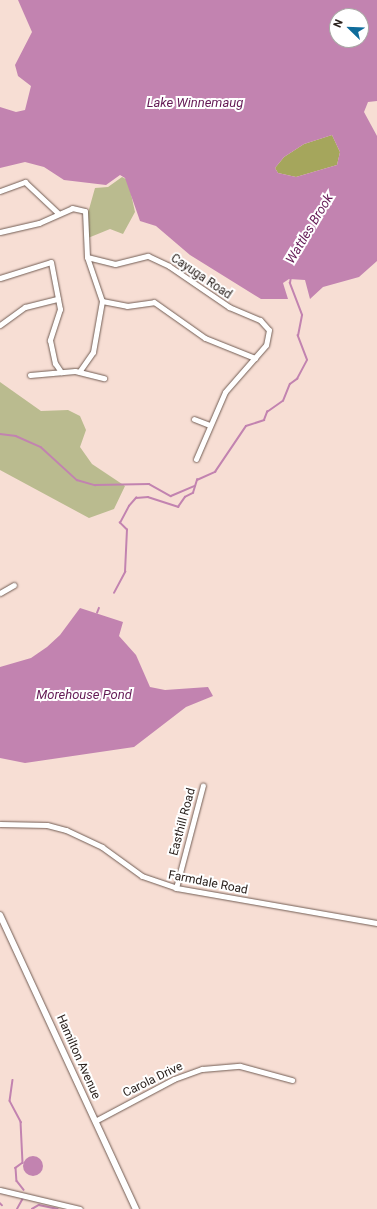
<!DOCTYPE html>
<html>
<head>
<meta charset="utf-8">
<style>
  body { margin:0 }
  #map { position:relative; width:377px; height:1209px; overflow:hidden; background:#f7ded4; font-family:Roboto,sans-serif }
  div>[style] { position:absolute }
  .green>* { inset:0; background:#babb8f }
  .forest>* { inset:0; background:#a5a65c }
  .water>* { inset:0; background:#c283b0 }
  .round { border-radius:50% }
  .stream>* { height:1.5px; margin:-0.75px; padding:0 0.75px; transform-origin:0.75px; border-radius:0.75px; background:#c283b0 }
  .roads { filter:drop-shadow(0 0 1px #725d54) drop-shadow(0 0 1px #725d54) }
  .minor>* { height:5px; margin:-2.5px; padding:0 2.5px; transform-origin:2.5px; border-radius:2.5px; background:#fff }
  .tertiary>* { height:6px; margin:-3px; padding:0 3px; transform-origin:3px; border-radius:3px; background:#fff }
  span { translate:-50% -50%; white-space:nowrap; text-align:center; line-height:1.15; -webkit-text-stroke:4px #fff; paint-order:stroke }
  .street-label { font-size:12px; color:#2b221e }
  .water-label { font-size:13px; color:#651b56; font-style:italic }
  .north { position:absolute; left:329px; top:8px; width:40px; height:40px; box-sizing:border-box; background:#fff; border:1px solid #aaa7a5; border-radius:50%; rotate:293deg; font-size:11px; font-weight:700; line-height:16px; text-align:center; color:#2b221e }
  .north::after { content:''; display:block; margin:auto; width:14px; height:18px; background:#0e6c9b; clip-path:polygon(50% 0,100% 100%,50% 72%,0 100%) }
</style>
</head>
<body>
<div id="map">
  <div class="green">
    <div style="clip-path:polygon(122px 177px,128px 180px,135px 212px,123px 234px,110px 229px,88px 238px,84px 227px,95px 188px,108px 187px)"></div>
    <div style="clip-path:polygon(0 382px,41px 411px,68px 410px,80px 416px,86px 430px,80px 447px,92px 464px,125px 486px,114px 509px,89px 518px,0 470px)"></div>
  </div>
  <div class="forest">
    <div style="clip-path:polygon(332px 135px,340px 152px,337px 165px,296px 177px,278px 173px,275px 168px,284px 157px,304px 144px)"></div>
  </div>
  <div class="water">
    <div style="clip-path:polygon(evenodd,18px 0,377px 0,377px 101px,368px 102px,364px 112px,377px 136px,377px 261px,359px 277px,323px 287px,310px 299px,305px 280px,289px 279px,283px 283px,288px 299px,261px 299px,190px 255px,156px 226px,140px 221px,125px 178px,120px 175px,106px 185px,64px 180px,44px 167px,25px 162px,0 168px,0 107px,16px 112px,25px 110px,31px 86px,18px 76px,15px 65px,32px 32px,18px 0,337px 16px,361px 16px,361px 40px,337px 40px,337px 16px,18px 0,332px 135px,340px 152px,337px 165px,296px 177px,278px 173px,275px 168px,284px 157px,304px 144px,332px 135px)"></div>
    <div style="clip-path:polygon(80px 608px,123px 622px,119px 636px,136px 655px,150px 687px,165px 690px,208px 687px,213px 696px,186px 707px,134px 747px,25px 763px,0 758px,0 667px,31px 658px,47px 647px,60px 635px)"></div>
    <div class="round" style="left:23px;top:1156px;width:20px;height:20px"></div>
  </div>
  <div class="stream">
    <div style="left:0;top:434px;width:16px;rotate:7deg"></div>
    <div style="left:16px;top:436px;width:27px;rotate:24deg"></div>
    <div style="left:41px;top:447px;width:49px;rotate:42.5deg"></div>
    <div style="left:77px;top:480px;width:19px;rotate:16deg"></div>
    <div style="left:95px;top:485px;width:54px;rotate:-1.1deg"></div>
    <div style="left:149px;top:484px;width:25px;rotate:29deg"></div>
    <div style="left:171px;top:496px;width:26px;rotate:-23deg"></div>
    <div style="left:114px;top:593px;width:24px;rotate:-62deg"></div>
    <div style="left:125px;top:572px;width:42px;rotate:-87.3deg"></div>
    <div style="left:127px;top:530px;width:10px;rotate:-135deg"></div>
    <div style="left:120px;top:523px;width:19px;rotate:-62deg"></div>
    <div style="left:129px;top:506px;width:11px;rotate:-49deg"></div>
    <div style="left:136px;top:498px;width:12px;rotate:-5deg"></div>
    <div style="left:148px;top:497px;width:32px;rotate:18deg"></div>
    <div style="left:178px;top:507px;width:12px;rotate:-55deg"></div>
    <div style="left:185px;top:497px;width:9px;rotate:-27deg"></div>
    <div style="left:193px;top:493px;width:14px;rotate:-73deg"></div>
    <div style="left:197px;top:480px;width:20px;rotate:-24deg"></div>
    <div style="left:215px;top:472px;width:55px;rotate:-56deg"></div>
    <div style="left:246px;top:426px;width:19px;rotate:-18deg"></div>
    <div style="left:264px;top:420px;width:9px;rotate:-69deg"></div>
    <div style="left:267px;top:412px;width:19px;rotate:-35deg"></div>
    <div style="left:283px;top:401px;width:18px;rotate:-68deg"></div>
    <div style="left:290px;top:384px;width:9px;rotate:-36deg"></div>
    <div style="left:297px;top:379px;width:21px;rotate:-62deg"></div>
    <div style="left:307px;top:360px;width:26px;rotate:-111deg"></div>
    <div style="left:298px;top:336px;width:21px;rotate:-79deg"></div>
    <div style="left:302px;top:315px;width:34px;rotate:-111deg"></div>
    <div style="left:290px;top:283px;width:6px;rotate:-81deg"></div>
    <div style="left:97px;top:613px;width:5px;rotate:-68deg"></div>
    <div style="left:13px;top:1080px;width:21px;rotate:98deg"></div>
    <div style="left:10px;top:1101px;width:24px;rotate:62deg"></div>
    <div style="left:21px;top:1122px;width:41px;rotate:87.2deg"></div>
    <div style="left:23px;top:1163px;width:9px;rotate:144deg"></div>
    <div style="left:16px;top:1168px;width:13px;rotate:86deg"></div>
    <div style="left:17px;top:1181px;width:11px;rotate:52deg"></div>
    <div style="left:0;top:1203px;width:3px;rotate:45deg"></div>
    <div style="left:17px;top:1209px;width:13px;rotate:-61deg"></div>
    <div style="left:32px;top:1209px;width:8px;rotate:-30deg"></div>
    <div style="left:39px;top:1205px;width:19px;rotate:12deg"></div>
  </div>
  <div class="roads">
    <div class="minor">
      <div style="left:0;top:191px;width:27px;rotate:-20deg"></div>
      <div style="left:25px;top:182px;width:45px;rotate:43.2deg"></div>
      <div style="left:0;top:232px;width:40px;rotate:-13deg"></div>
      <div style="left:39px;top:223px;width:36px;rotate:-24deg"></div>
      <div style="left:72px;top:208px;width:13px;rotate:13deg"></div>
      <div style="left:85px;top:211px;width:46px;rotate:87.5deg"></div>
      <div style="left:87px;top:257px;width:46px;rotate:71.2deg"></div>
      <div style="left:102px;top:301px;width:52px;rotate:100deg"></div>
      <div style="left:93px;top:352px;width:24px;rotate:125deg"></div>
      <div style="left:87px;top:257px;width:29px;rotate:14deg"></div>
      <div style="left:115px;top:264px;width:34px;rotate:-14deg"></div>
      <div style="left:148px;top:256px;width:23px;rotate:25deg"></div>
      <div style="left:169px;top:266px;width:73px;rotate:34.3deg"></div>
      <div style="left:229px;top:307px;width:34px;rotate:23deg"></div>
      <div style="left:260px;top:320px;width:13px;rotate:48deg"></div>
      <div style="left:269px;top:330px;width:15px;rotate:101deg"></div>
      <div style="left:266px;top:345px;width:62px;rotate:131.1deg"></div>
      <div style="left:225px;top:392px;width:73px;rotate:113.4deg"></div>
      <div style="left:0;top:278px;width:53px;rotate:-17.4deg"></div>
      <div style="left:51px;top:262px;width:48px;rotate:79.2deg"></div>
      <div style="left:60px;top:309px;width:33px;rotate:108deg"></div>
      <div style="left:50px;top:340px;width:24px;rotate:78deg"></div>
      <div style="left:55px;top:363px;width:11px;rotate:56deg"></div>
      <div style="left:102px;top:301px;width:25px;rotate:11deg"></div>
      <div style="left:127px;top:306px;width:27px;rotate:-8deg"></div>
      <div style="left:154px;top:302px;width:62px;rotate:35.2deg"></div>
      <div style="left:205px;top:338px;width:54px;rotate:21.8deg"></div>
      <div style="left:0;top:325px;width:31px;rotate:-36deg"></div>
      <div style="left:25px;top:307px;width:34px;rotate:-14deg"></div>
      <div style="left:30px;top:375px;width:45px;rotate:-5.1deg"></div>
      <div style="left:75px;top:371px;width:30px;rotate:14deg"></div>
      <div style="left:194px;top:419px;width:17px;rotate:21deg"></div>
      <div style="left:0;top:593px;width:16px;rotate:-30deg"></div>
      <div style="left:0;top:824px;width:47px;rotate:1.2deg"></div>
      <div style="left:47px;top:825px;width:20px;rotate:15deg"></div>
      <div style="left:66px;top:830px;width:40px;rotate:25deg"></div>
      <div style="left:102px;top:847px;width:49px;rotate:35.9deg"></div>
      <div style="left:142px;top:876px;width:36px;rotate:19deg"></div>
      <div style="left:176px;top:888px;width:204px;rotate:9.9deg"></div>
      <div style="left:176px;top:888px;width:106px;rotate:-75.3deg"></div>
      <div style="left:95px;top:1121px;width:89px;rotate:-28deg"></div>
      <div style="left:174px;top:1079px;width:30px;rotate:-20deg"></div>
      <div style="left:202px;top:1069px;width:38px;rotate:-5deg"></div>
      <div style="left:240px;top:1066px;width:54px;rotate:15.1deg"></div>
      <div style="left:0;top:1190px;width:82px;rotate:13.4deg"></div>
    </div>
    <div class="tertiary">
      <div style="left:0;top:915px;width:324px;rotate:65.2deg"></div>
    </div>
  </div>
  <div class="street-label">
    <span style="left:201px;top:277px;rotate:34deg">Cayuga Road</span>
    <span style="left:183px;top:822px;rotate:-75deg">Easthill Road</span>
    <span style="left:208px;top:883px;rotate:11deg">Farmdale Road</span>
    <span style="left:78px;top:1057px;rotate:66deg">Hamilton Avenue</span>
    <span style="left:153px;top:1080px;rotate:-26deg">Carola Drive</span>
  </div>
  <div class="water-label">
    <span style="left:195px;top:103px">Lake Winnemaug</span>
    <span style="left:310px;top:229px;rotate:-59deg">Wattles Brook</span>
    <span style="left:84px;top:695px">Morehouse Pond</span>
  </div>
  <div class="north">N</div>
</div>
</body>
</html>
